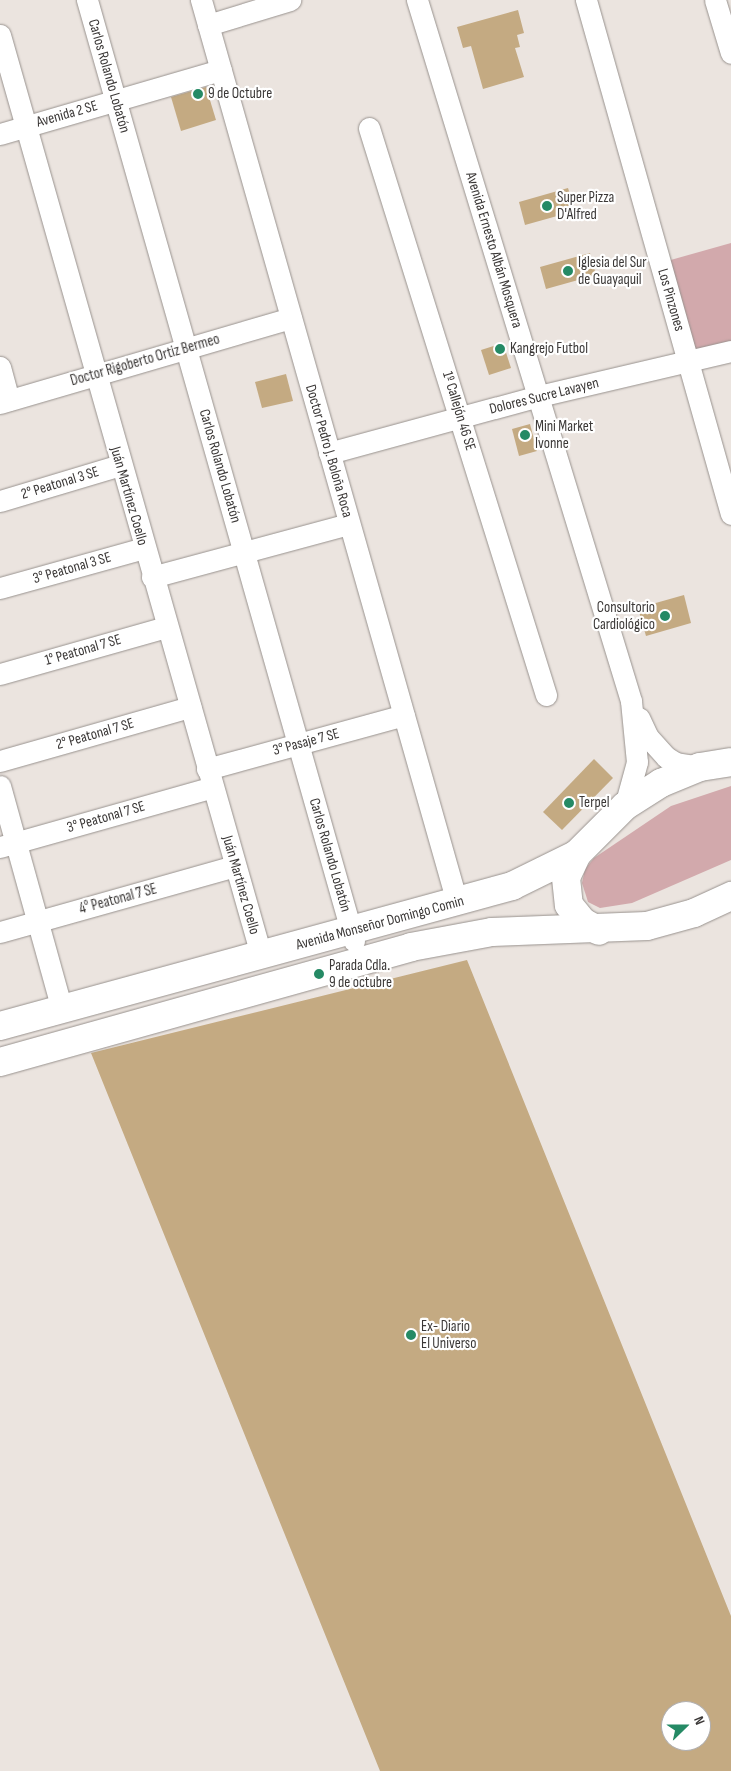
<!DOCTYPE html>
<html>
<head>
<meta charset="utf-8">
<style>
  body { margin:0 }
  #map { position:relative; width:731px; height:1771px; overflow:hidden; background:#ebe4df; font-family:"Sofia Sans Condensed",sans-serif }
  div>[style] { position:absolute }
  .green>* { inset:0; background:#d2a9ac }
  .building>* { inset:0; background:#c4aa82 }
  .roads { filter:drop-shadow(0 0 1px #98928e) drop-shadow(0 0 1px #98928e) }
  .minor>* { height:21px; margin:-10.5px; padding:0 10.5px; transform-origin:10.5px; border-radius:10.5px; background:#fff }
  .major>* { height:28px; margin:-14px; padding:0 14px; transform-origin:14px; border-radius:14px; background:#fff }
  .dots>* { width:14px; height:14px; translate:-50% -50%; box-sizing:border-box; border:2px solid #fff; border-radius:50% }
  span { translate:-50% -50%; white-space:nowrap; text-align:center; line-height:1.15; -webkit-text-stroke:4.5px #fff; paint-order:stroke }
  .street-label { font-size:15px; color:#3b3837 }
  .poi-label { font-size:15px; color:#3b3837 }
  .left { translate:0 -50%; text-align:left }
  .right { translate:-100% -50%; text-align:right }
  .north { position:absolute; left:661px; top:1701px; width:50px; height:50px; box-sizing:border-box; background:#fff; border:1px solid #b1afaf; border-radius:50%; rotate:68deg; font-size:14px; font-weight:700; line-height:20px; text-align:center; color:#3b3837 }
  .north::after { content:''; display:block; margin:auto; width:18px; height:22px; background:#258a65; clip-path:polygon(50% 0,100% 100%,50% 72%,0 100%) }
</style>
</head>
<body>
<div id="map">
  <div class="green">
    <div style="clip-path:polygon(731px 243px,731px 344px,686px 355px,660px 263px)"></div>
    <div style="clip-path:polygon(731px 786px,731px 860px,632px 903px,600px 908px,588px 902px,582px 883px,585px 869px,594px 858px,671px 806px)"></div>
  </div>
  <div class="building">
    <div style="clip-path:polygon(518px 10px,524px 33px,517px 35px,520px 47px,515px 48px,524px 77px,483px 89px,471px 46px,463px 48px,457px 27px)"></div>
    <div style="clip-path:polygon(206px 87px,216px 120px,181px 131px,171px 97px)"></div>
    <div style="clip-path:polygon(568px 188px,575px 211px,525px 225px,519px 202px)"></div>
    <div style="clip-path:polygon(590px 253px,596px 275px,546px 289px,540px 267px)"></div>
    <div style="clip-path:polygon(503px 343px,511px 368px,489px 375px,481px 350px)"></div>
    <div style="clip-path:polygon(286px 374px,293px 401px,262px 408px,255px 382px)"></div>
    <div style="clip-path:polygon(530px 424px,537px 451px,519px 456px,512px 429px)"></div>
    <div style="clip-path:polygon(684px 595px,691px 623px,646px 636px,638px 608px)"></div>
    <div style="clip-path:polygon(594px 759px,613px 778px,562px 830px,543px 812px)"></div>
    <div style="clip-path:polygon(evenodd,467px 960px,731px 1616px,731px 1771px,380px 1771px,91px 1053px,467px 960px,671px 1711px,701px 1711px,701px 1741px,671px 1741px,671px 1711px)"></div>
  </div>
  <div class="roads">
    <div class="minor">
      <div style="left:87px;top:0;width:978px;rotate:74.16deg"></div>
      <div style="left:201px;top:0;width:938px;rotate:74.16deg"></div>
      <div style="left:417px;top:0;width:733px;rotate:73.02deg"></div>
      <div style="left:631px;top:701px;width:61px;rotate:84.4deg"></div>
      <div style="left:637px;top:762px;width:46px;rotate:105.3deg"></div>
      <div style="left:586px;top:0;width:534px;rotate:74.25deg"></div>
      <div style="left:715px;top:0;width:55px;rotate:73.2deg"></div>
      <div style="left:208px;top:25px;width:86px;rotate:-17deg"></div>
      <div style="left:0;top:35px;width:956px;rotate:74.16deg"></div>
      <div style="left:369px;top:128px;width:594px;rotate:72.66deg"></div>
      <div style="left:0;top:134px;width:230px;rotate:-16.2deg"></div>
      <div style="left:0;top:367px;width:34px;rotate:75deg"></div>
      <div style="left:0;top:403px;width:303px;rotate:-16.3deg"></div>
      <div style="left:329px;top:453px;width:218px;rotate:-15.2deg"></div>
      <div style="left:539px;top:396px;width:197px;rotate:-13.2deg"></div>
      <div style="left:0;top:501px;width:125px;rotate:-16.7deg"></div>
      <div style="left:152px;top:577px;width:204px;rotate:-15.1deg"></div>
      <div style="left:0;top:588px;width:149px;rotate:-15.5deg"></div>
      <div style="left:0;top:674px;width:173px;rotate:-15.8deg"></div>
      <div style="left:639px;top:718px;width:21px;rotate:65deg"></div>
      <div style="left:648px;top:737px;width:27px;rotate:48deg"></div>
      <div style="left:666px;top:757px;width:12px;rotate:31deg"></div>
      <div style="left:676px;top:763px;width:24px;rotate:9deg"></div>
      <div style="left:0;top:761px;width:198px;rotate:-15.9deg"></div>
      <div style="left:207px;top:769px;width:204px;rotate:-15.3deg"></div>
      <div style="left:0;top:786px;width:231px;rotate:74.5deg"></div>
      <div style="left:0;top:847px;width:221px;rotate:-15.7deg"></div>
      <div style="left:0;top:932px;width:244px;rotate:-15.7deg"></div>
    </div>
    <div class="major">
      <div style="left:577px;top:854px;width:26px;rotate:115deg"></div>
      <div style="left:566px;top:878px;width:27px;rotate:84deg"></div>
      <div style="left:569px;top:905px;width:22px;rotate:51deg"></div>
      <div style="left:583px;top:922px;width:18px;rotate:29deg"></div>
      <div style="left:0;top:1026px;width:531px;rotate:-15.29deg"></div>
      <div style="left:512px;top:886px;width:72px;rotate:-26.2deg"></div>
      <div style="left:577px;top:854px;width:68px;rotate:-45deg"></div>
      <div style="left:625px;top:806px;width:43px;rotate:-32.6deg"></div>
      <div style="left:661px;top:783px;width:42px;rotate:-22.3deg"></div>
      <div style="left:700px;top:767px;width:31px;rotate:-9deg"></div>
      <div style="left:0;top:1062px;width:427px;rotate:-15.6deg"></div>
      <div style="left:411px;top:947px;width:82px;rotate:-10.5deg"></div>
      <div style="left:492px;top:932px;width:155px;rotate:-2.2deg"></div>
      <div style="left:647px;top:926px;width:49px;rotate:-15.5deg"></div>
      <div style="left:694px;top:913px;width:41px;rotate:-24.7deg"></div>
    </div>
  </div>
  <div class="dots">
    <div style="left:198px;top:94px;background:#258a65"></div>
    <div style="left:547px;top:206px;background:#258a65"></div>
    <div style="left:568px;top:271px;background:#258a65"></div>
    <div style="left:500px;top:349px;background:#258a65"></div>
    <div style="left:525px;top:435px;background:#258a65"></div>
    <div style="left:665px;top:616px;background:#258a65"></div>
    <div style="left:569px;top:803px;background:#258a65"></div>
    <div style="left:319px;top:974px;background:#258a65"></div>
    <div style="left:411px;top:1335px;background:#258a65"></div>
  </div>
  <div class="street-label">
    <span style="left:109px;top:76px;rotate:74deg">Carlos Rolando Lobatón</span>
    <span style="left:67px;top:114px;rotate:-16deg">Avenida 2 SE</span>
    <span style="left:494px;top:250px;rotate:73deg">Avenida Ernesto Albán Mosquera</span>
    <span style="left:671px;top:300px;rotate:74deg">Los Pinzones</span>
    <span style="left:145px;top:360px;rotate:-16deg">Doctor Rigoberto Ortiz Bermeo</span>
    <span style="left:544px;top:396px;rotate:-14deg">Dolores Sucre Lavayen</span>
    <span style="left:459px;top:411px;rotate:73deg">1º Callejón 46 SE</span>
    <span style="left:329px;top:451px;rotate:74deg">Doctor Pedro J. Boloña Roca</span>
    <span style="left:220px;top:466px;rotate:74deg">Carlos Rolando Lobatón</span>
    <span style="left:60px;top:483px;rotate:-17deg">2° Peatonal 3 SE</span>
    <span style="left:129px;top:496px;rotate:74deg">Juán Martínez Coello</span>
    <span style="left:72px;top:568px;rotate:-16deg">3° Peatonal 3 SE</span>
    <span style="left:83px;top:650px;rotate:-16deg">1° Peatonal 7 SE</span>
    <span style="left:95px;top:734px;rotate:-16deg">2° Peatonal 7 SE</span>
    <span style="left:306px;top:742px;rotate:-15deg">3° Pasaje 7 SE</span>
    <span style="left:106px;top:817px;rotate:-16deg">3° Peatonal 7 SE</span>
    <span style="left:330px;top:855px;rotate:74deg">Carlos Rolando Lobatón</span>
    <span style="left:241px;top:885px;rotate:74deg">Juán Martínez Coello</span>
    <span style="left:118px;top:899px;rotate:-15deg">4° Peatonal 7 SE</span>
    <span style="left:380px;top:923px;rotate:-15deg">Avenida Monseñor Domingo Comin</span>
  </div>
  <div class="poi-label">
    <span class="left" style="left:208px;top:94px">9 de Octubre</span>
    <span class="left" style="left:557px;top:206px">Super Pizza<br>D'Alfred</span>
    <span class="left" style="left:578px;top:271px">Iglesia del Sur<br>de Guayaquil</span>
    <span class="left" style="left:510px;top:349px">Kangrejo Futbol</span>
    <span class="left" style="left:535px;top:435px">Mini Market<br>Ivonne</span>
    <span class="right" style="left:655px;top:616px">Consultorio<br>Cardiológico</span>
    <span class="left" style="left:579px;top:803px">Terpel</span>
    <span class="left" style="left:329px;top:974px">Parada Cdla.<br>9 de octubre</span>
    <span class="left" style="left:421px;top:1335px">Ex- Diario<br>El Universo</span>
  </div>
  <div class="north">N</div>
</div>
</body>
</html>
